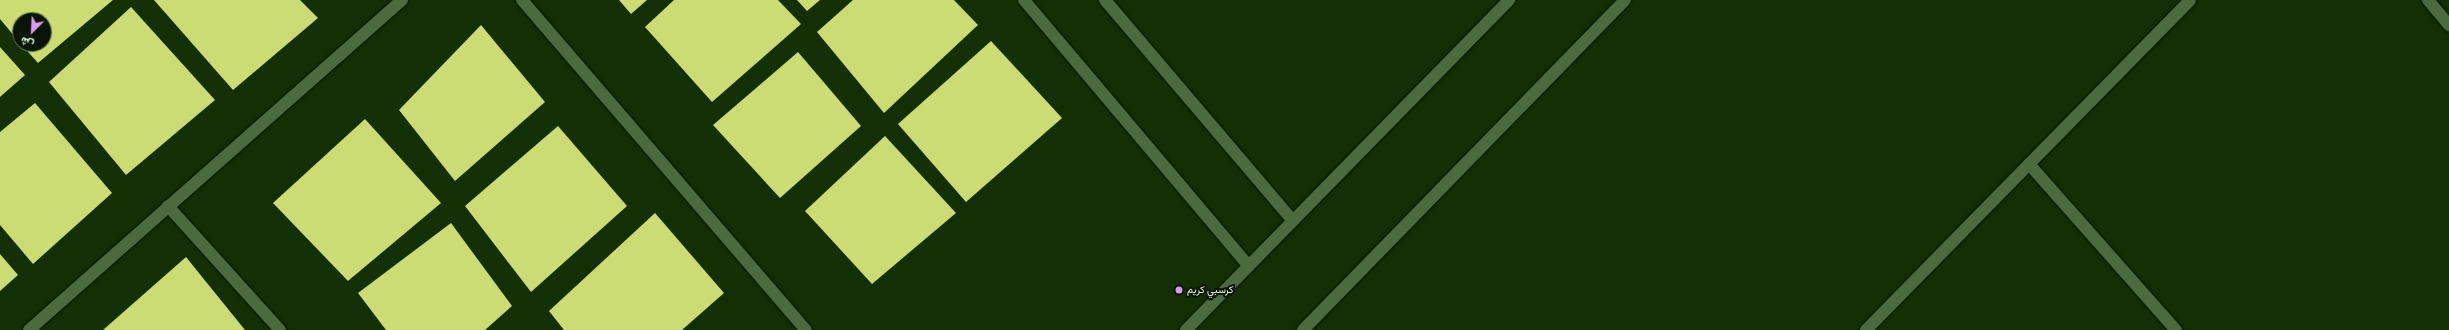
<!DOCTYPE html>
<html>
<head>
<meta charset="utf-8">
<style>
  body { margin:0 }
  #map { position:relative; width:2449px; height:330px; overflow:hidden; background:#132f04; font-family:"Roboto Condensed",Vazirmatn,sans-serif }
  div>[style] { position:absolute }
  .building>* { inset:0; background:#cadc72 }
  .roads { filter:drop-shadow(0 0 1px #031500) drop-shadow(0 0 1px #031500) }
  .minor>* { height:12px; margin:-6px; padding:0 6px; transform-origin:6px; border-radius:6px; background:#4b6a3e }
  .dots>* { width:11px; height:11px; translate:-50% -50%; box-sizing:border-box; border:2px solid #081404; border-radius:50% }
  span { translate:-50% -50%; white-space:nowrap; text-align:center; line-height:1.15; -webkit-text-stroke:4px #081404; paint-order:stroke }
  .poi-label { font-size:10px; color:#e8fae1 }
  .left { translate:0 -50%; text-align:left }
  .north { position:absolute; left:12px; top:12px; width:40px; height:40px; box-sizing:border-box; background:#081404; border:1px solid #62705c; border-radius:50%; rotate:204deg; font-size:11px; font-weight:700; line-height:16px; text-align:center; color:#e8fae1 }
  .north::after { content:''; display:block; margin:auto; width:14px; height:18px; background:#dc99f4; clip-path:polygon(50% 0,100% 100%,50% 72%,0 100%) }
</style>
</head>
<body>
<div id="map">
  <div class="building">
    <div style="clip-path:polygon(0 0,113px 0,38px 63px,21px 44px,44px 44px,44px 20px,20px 20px,20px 43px,0 19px)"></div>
    <div style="clip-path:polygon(154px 0,300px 0,318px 18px,233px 90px)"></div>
    <div style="clip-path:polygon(619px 0,647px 0,631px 14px)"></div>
    <div style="clip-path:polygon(674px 0,778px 0,801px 24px,712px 102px,645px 27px)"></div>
    <div style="clip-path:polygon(797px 0,820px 0,807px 11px)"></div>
    <div style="clip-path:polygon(853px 0,954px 0,978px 25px,884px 113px,817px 32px)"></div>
    <div style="clip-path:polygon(131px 7px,215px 100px,126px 175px,49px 82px)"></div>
    <div style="clip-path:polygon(481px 25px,545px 102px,455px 181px,399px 110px)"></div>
    <div style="clip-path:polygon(991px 41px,1062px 118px,966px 202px,898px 124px)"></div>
    <div style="clip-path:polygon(0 47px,25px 75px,0 97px)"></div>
    <div style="clip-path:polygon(798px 52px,861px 126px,780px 198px,713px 125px)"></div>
    <div style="clip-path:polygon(35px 103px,112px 193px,33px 264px,0 225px,0 132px)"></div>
    <div style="clip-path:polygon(365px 119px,441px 203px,348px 281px,273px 203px)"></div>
    <div style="clip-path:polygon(558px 126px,627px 206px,531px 292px,465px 206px)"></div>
    <div style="clip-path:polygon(885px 136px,956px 213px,872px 284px,805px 211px)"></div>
    <div style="clip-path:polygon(655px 213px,724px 293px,682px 330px,564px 330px,549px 311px)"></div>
    <div style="clip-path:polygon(451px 223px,512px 306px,485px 330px,386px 330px,358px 293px)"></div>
    <div style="clip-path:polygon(0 254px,18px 275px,0 291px)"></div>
    <div style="clip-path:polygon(186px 257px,245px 330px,103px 330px)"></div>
  </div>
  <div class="roads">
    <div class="minor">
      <div style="left:522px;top:0;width:435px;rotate:49.3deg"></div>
      <div style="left:1024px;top:0;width:348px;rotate:49.8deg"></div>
      <div style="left:1105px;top:0;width:290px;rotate:49.6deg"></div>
      <div style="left:2428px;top:0;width:33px;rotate:50deg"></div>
      <div style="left:2029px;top:164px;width:222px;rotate:48.5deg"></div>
      <div style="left:168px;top:206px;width:167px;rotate:47.9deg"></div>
      <div style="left:29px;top:330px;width:498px;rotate:-41.5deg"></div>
      <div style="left:1186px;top:330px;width:462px;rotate:-45.6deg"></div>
      <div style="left:1303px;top:330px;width:461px;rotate:-45.7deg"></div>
      <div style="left:1866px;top:330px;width:462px;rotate:-45.5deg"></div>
    </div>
  </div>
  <div class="dots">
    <div style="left:1179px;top:290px;background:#dc99f4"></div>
  </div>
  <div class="poi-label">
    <span class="left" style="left:1187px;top:290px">كرسبي كريم</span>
  </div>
  <div class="north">ش</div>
</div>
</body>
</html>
